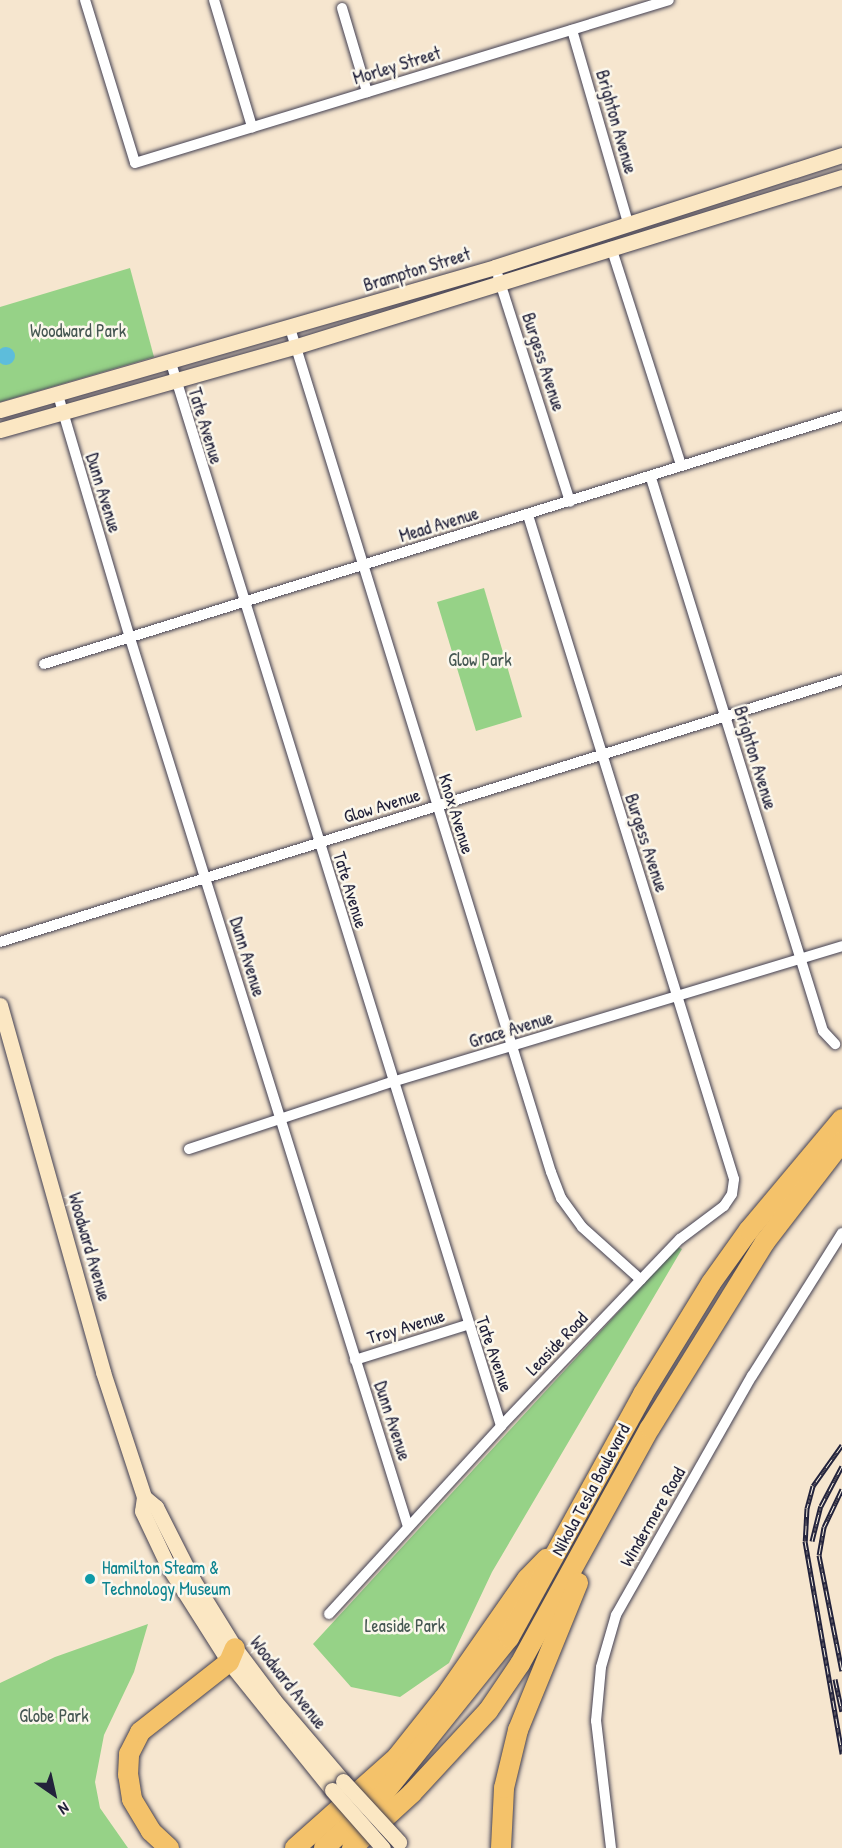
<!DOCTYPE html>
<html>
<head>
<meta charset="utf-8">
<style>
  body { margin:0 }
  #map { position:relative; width:842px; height:1848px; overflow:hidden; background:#f6e6cf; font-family:"Patrick Hand",sans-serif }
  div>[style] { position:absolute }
  .green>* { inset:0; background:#96d287 }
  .water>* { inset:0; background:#5dbddb }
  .round { border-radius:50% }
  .roads { filter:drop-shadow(0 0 2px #423f51) drop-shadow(0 0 2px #423f51) }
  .street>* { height:10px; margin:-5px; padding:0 5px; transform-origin:5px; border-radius:5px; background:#fff }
  .secondary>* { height:15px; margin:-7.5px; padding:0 7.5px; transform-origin:7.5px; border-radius:7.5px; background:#fbe7c3 }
  .highway>* { height:20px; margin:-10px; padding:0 10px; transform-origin:10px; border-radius:10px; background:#f4c26a }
  .rail>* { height:5px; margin-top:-2.5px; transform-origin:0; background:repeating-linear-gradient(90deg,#fbf7ec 0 9px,#22223b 0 18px); box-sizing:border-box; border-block:2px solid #22223b }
  .bridges { filter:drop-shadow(0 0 2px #423f51) drop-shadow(0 0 2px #423f51) }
  .secondary-bridge>* { height:15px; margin:-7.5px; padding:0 7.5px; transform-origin:7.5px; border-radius:7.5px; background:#fbe7c3 }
  .dots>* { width:16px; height:16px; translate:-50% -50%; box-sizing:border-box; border:3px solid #fbf7ec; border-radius:50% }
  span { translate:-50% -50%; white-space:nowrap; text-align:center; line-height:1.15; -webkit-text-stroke:5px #fbf7ec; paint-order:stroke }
  .street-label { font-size:18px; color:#22223b }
  .park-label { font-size:18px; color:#455752 }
  .culture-label { font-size:18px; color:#0d838f }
  .left { translate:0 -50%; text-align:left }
  .north { position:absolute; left:24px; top:1764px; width:60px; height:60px; -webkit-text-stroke:4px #fbf7ec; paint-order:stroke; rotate:146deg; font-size:16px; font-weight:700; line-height:24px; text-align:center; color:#22223b }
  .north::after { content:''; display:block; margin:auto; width:21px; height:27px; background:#22223b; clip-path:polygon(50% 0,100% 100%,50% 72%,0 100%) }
</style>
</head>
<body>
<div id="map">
  <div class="green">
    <div style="clip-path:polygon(130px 268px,154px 357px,0 402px,0 307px)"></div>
    <div style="clip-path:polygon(484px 588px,522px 717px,476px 731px,437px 602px)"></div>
    <div style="clip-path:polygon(678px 1247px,682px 1249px,492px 1572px,449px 1663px,400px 1697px,351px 1687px,313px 1644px)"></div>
    <div style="clip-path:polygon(148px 1624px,134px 1672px,104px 1735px,95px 1782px,100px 1808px,128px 1848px,0 1848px,0 1683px,55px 1657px)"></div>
  </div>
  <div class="water">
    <div class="round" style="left:-3px;top:347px;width:18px;height:18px"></div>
  </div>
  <div class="roads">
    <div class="street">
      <div style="left:85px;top:0;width:170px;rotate:72.9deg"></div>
      <div style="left:135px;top:163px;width:558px;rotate:-16.97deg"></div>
      <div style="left:214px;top:0;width:133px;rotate:73.3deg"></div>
      <div style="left:342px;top:8px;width:88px;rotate:73.4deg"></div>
      <div style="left:572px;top:30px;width:201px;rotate:73.8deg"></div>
      <div style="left:611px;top:247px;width:229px;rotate:72.2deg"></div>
      <div style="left:498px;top:276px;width:237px;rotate:72.3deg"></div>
      <div style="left:290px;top:328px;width:883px;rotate:72.82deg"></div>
      <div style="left:551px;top:1172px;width:28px;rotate:69deg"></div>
      <div style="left:561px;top:1198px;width:36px;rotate:54deg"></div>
      <div style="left:582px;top:1227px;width:79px;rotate:41.9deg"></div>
      <div style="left:171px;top:363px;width:1113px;rotate:72.75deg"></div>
      <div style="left:58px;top:395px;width:253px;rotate:73.5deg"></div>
      <div style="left:130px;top:638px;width:931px;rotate:72.63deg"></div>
      <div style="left:651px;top:478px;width:579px;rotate:72.72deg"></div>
      <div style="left:823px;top:1031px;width:18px;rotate:47deg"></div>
      <div style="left:44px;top:664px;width:836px;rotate:-17.26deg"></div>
      <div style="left:0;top:942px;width:882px;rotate:-17.28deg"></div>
      <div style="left:189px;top:1149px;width:214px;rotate:-18.3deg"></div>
      <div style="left:392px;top:1082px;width:470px;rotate:-16.8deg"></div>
      <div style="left:355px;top:1360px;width:117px;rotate:-17.4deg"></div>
      <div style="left:329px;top:1614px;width:255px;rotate:-47.5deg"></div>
      <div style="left:501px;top:1426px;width:259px;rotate:-46.3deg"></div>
      <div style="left:680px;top:1239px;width:55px;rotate:-36.9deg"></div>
      <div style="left:724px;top:1206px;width:14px;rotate:-56deg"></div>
      <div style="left:732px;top:1194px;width:15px;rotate:-82deg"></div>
      <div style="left:734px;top:1179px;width:695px;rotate:-107.24deg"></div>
      <div style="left:611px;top:1848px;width:128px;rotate:-96.7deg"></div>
      <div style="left:596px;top:1721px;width:54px;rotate:-84.7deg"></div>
      <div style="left:601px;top:1667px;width:54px;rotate:-73.9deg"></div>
      <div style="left:616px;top:1615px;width:275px;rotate:-60.4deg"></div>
      <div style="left:752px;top:1376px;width:169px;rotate:-57.8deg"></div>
    </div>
    <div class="secondary">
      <div style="left:0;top:410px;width:515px;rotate:-16.11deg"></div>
      <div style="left:495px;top:267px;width:365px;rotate:-17.9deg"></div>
      <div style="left:0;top:430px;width:305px;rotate:-15.8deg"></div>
      <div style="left:294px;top:347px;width:574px;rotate:-17.23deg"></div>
      <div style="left:0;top:1005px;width:381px;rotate:74.3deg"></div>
      <div style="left:103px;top:1372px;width:132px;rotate:71.8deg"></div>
      <div style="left:144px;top:1497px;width:14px;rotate:98deg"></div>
      <div style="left:142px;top:1511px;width:61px;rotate:64.7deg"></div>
      <div style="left:168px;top:1566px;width:114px;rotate:57.6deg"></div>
      <div style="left:229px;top:1662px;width:164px;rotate:51.2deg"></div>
      <div style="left:144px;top:1497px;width:16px;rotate:40deg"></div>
      <div style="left:156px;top:1507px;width:82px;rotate:63.1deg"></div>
      <div style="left:193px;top:1580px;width:80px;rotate:58.3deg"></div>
      <div style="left:235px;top:1648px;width:65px;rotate:53.1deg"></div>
      <div style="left:274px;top:1700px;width:106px;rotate:49.6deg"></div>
    </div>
    <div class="highway">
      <div style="left:169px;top:1848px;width:25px;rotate:-137deg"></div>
      <div style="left:151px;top:1831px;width:37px;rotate:-121deg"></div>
      <div style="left:132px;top:1799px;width:24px;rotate:-99deg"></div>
      <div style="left:128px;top:1775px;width:21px;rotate:-87deg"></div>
      <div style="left:129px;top:1754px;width:25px;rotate:-63deg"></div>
      <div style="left:140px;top:1732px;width:113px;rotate:-38.2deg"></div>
      <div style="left:229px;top:1662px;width:15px;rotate:-67deg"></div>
      <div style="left:295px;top:1848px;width:137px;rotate:-41.7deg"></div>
      <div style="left:397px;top:1757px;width:75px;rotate:-51.5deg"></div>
      <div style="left:444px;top:1698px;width:145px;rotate:-55.1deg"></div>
      <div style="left:527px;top:1579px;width:28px;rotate:-46deg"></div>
      <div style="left:324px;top:1848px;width:76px;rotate:-41.8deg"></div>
      <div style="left:381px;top:1797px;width:204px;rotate:-51.2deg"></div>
      <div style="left:509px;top:1638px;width:278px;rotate:-61.2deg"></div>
      <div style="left:643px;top:1394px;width:130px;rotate:-58.5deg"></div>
      <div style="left:711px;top:1283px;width:65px;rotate:-54.4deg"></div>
      <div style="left:749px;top:1230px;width:145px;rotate:-50deg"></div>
      <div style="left:352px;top:1848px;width:81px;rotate:-42.5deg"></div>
      <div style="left:412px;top:1793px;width:112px;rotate:-47.2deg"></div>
      <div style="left:488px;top:1711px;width:57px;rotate:-55.8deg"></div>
      <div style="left:520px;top:1664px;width:269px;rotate:-61.2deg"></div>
      <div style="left:650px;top:1428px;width:219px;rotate:-58.3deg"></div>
      <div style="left:765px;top:1242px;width:126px;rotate:-52.4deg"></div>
      <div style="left:501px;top:1848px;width:60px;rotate:-87.1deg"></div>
      <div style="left:504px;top:1788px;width:60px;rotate:-76.4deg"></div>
      <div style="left:518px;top:1730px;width:159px;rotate:-67.8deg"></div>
    </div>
  </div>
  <div class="rail">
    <div style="left:842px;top:1445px;width:50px;rotate:125.3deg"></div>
    <div style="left:813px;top:1486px;width:23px;rotate:105deg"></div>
    <div style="left:807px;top:1508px;width:33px;rotate:93deg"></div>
    <div style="left:805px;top:1541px;width:216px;rotate:80.1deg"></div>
    <div style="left:842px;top:1489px;width:42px;rotate:115.3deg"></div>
    <div style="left:824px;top:1527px;width:28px;rotate:100deg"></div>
    <div style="left:819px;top:1555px;width:118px;rotate:78.8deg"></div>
    <div style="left:812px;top:1541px;width:36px;rotate:-76deg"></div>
    <div style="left:821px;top:1506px;width:45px;rotate:-62.3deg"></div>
    <div style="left:835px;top:1679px;width:33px;rotate:78deg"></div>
  </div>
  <div class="bridges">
    <div class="secondary-bridge">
      <div style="left:343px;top:1781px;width:83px;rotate:47.4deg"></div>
      <div style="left:332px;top:1790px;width:77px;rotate:48.7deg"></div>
    </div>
  </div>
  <div class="dots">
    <div style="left:90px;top:1579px;background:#0f9aa8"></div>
  </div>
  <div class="street-label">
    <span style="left:397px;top:66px;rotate:-17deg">Morley Street</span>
    <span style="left:616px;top:122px;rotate:74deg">Brighton Avenue</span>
    <span style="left:417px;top:270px;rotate:-17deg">Brampton Street</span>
    <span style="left:543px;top:362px;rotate:72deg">Burgess Avenue</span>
    <span style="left:205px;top:426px;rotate:73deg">Tate Avenue</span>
    <span style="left:103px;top:493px;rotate:73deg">Dunn Avenue</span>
    <span style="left:439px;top:525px;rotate:-17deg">Mead Avenue</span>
    <span style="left:755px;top:758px;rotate:73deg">Brighton Avenue</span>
    <span style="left:382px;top:806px;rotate:-17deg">Glow Avenue</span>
    <span style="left:456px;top:814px;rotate:73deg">Knox Avenue</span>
    <span style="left:646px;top:843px;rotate:72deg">Burgess Avenue</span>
    <span style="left:350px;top:890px;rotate:73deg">Tate Avenue</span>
    <span style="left:247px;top:957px;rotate:73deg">Dunn Avenue</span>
    <span style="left:511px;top:1030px;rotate:-17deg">Grace Avenue</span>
    <span style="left:89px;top:1247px;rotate:74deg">Woodward Avenue</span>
    <span style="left:406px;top:1327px;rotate:-17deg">Troy Avenue</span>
    <span style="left:557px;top:1344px;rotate:-46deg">Leaside Road</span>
    <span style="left:494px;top:1354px;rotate:71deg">Tate Avenue</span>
    <span style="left:392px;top:1421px;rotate:72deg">Dunn Avenue</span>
    <span style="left:591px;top:1490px;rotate:-62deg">Nikola Tesla Boulevard</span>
    <span style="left:653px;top:1517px;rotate:-60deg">Windermere Road</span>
    <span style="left:288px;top:1683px;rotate:52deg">Woodward Avenue</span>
  </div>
  <div class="park-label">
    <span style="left:78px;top:331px">Woodward Park</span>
    <span style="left:480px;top:660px">Glow Park</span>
    <span style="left:405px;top:1626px">Leaside Park</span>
    <span style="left:54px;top:1716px">Globe Park</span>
  </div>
  <div class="culture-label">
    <span class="left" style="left:102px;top:1579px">Hamilton Steam &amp;<br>Technology Museum</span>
  </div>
  <div class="north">N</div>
</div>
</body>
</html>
